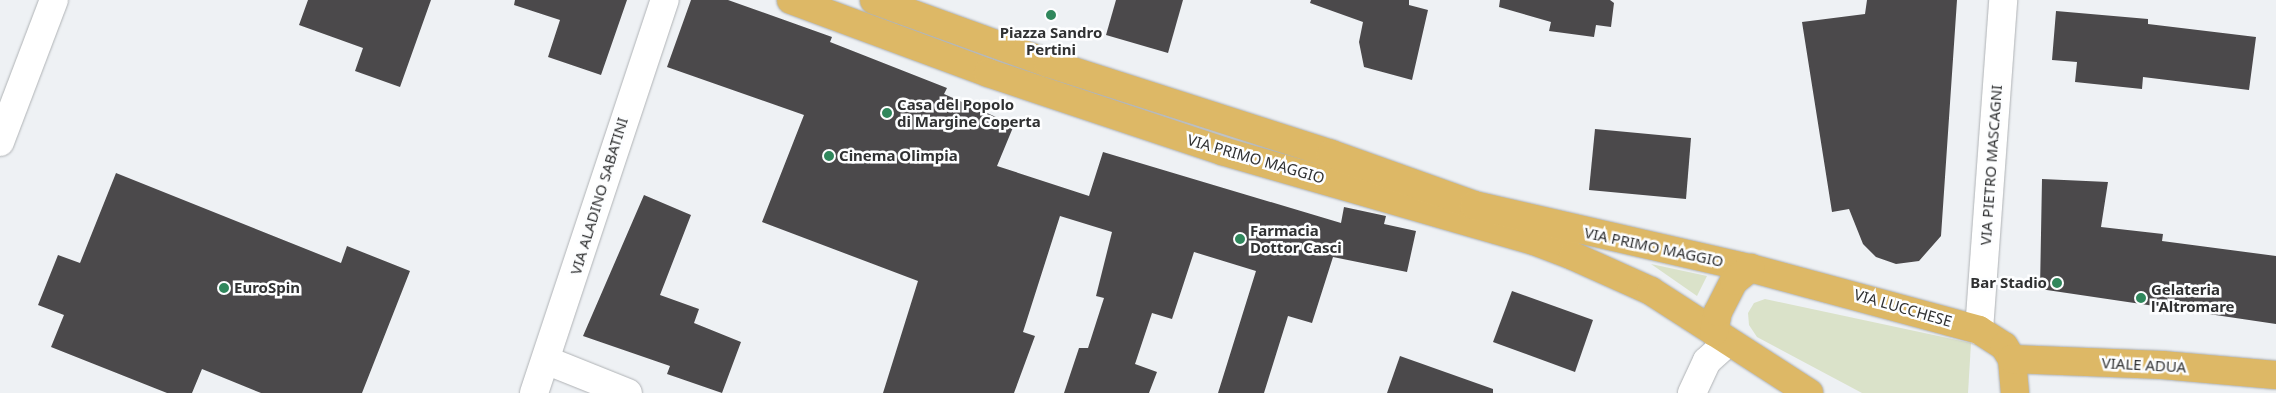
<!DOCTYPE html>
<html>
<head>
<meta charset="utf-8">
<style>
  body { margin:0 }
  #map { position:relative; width:2276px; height:393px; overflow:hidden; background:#eef1f4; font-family:"Noto Sans",sans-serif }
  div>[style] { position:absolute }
  .green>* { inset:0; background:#dae2c9 }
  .building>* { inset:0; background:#4b494b }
  .roads { filter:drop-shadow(0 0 1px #afb2b5) drop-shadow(0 0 1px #afb2b5) }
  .minor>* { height:28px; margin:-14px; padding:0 14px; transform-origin:14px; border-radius:14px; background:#fff }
  .major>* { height:28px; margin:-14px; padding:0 14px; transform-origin:14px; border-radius:14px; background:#ddb866 }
  .dots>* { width:14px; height:14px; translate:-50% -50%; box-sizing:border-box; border:2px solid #fdfeff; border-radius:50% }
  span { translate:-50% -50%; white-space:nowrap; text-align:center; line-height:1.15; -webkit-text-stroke:5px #fdfeff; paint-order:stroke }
  .poi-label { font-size:15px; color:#303132; font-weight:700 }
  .left { translate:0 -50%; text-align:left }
  .right { translate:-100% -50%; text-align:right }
  .street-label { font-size:15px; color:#303132 }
</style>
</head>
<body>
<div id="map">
  <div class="green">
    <div style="clip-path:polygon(1651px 264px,1707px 276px,1697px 296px)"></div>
    <div style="clip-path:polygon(1765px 299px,1971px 343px,1968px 393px,1862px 393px,1757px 337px,1749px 325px,1748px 313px,1754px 303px)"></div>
  </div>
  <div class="building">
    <div style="clip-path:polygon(308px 0,431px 0,400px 87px,355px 71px,363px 48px,299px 25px)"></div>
    <div style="clip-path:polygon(515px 0,627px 0,601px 75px,548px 57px,560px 20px,514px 5px)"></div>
    <div style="clip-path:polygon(691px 0,728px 0,832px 37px,830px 42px,947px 88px,944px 94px,1014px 125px,997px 166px,1089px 196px,1103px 152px,1341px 223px,1344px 207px,1386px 216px,1384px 224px,1416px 231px,1407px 272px,1333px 257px,1312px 323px,1288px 316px,1264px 393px,1218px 393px,1256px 271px,1194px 252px,1172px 319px,1152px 313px,1135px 364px,1157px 372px,1149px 393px,1064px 393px,1079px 348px,1088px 348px,1104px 298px,1096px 296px,1112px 232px,1060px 216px,1023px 332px,1035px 336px,1014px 393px,883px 393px,918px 281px,762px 222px,804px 115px,667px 67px)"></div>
    <div style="clip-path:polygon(1116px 0,1183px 0,1168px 53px,1106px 35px)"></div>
    <div style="clip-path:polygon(1311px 0,1409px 0,1409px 5px,1428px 10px,1412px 80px,1364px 67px,1359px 42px,1363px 22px,1310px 3px)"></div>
    <div style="clip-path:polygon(1500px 0,1610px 0,1614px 3px,1611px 27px,1596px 25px,1594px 37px,1549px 31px,1551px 22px,1499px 7px)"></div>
    <div style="clip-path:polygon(1867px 0,1957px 0,1941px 236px,1919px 261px,1896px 264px,1876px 257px,1863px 244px,1849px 209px,1832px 212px,1802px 22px,1865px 14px)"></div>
    <div style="clip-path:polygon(2056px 11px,2148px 19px,2148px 24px,2256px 37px,2249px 90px,2143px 77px,2142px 89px,2075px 82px,2077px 62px,2052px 60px)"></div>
    <div style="clip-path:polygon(1595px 129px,1691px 138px,1686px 199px,1589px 190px)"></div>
    <div style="clip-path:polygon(116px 173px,341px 263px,347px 246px,410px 271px,362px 393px,261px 393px,202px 369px,192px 393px,167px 393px,51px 347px,64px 315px,38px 305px,58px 255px,80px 263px)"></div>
    <div style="clip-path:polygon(2042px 179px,2108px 182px,2101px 227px,2163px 234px,2162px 241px,2276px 256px,2276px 324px,2040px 289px)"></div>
    <div style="clip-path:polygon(644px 195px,691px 215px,660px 295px,699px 309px,694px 323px,741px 342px,722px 393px,667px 374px,670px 366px,583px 336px)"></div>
    <div style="clip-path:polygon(1512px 291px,1593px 320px,1575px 372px,1493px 342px)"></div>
    <div style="clip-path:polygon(1400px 356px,1493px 389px,1493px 393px,1387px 393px)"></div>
  </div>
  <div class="roads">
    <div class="minor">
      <div style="left:0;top:142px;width:152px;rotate:-69.2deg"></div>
      <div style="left:1979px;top:330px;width:331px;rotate:-85.8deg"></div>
      <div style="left:548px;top:361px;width:86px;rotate:21.8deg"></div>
      <div style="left:534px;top:393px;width:414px;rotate:-71.6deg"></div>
      <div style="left:1692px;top:393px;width:35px;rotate:-65deg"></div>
      <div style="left:1707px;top:361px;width:28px;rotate:-42deg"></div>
    </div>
    <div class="major">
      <div style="left:791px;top:0;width:210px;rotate:20.3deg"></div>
      <div style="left:988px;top:73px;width:247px;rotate:18.4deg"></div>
      <div style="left:1222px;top:151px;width:325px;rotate:16.1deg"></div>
      <div style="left:1534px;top:241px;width:42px;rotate:21deg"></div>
      <div style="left:1573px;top:256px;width:85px;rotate:24.2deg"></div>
      <div style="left:1651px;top:291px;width:188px;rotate:32.8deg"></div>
      <div style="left:874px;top:0;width:185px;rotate:19.9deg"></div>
      <div style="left:1048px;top:63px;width:297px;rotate:17.8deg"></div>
      <div style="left:1331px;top:154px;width:152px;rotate:19.6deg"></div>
      <div style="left:1474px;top:205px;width:283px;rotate:12.9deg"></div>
      <div style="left:1750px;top:268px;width:237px;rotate:15.1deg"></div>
      <div style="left:1979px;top:330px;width:30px;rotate:33deg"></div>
      <div style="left:2004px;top:346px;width:15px;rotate:58deg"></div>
      <div style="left:2012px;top:359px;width:34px;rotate:85deg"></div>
      <div style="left:1714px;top:332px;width:20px;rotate:-79deg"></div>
      <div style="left:1718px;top:312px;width:35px;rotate:-63deg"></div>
      <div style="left:1734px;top:281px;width:21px;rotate:-39deg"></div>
      <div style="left:2012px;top:359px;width:150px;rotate:2.3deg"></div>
      <div style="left:2162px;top:365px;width:114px;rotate:5deg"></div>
    </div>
  </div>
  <div class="dots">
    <div style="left:1051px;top:15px;background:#30875c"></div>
    <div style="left:887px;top:113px;background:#30875c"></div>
    <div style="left:829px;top:156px;background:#30875c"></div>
    <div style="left:1240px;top:239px;background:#30875c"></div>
    <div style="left:2057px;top:283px;background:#30875c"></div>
    <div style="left:224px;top:288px;background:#30875c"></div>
    <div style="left:2141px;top:298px;background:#30875c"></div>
  </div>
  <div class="poi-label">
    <span style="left:1051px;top:41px">Piazza Sandro<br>Pertini</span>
    <span class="left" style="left:897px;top:113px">Casa del Popolo<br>di Margine Coperta</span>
    <span class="left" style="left:839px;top:156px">Cinema Olimpia</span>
    <span class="left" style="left:1250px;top:239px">Farmacia<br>Dottor Casci</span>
    <span class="right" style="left:2047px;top:283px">Bar Stadio</span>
    <span class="left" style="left:234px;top:288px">EuroSpin</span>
    <span class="left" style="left:2151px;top:298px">Gelateria<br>l'Altromare</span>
  </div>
  <div class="street-label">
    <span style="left:1256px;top:159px;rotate:16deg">VIA PRIMO MAGGIO</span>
    <span style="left:1991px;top:165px;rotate:-86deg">VIA PIETRO MASCAGNI</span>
    <span style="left:599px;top:196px;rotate:-73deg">VIA ALADINO SABATINI</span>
    <span style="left:1654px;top:247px;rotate:12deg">VIA PRIMO MAGGIO</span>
    <span style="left:1903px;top:308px;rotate:16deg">VIA LUCCHESE</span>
    <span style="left:2144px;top:365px;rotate:3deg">VIALE ADUA</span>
  </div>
</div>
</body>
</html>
